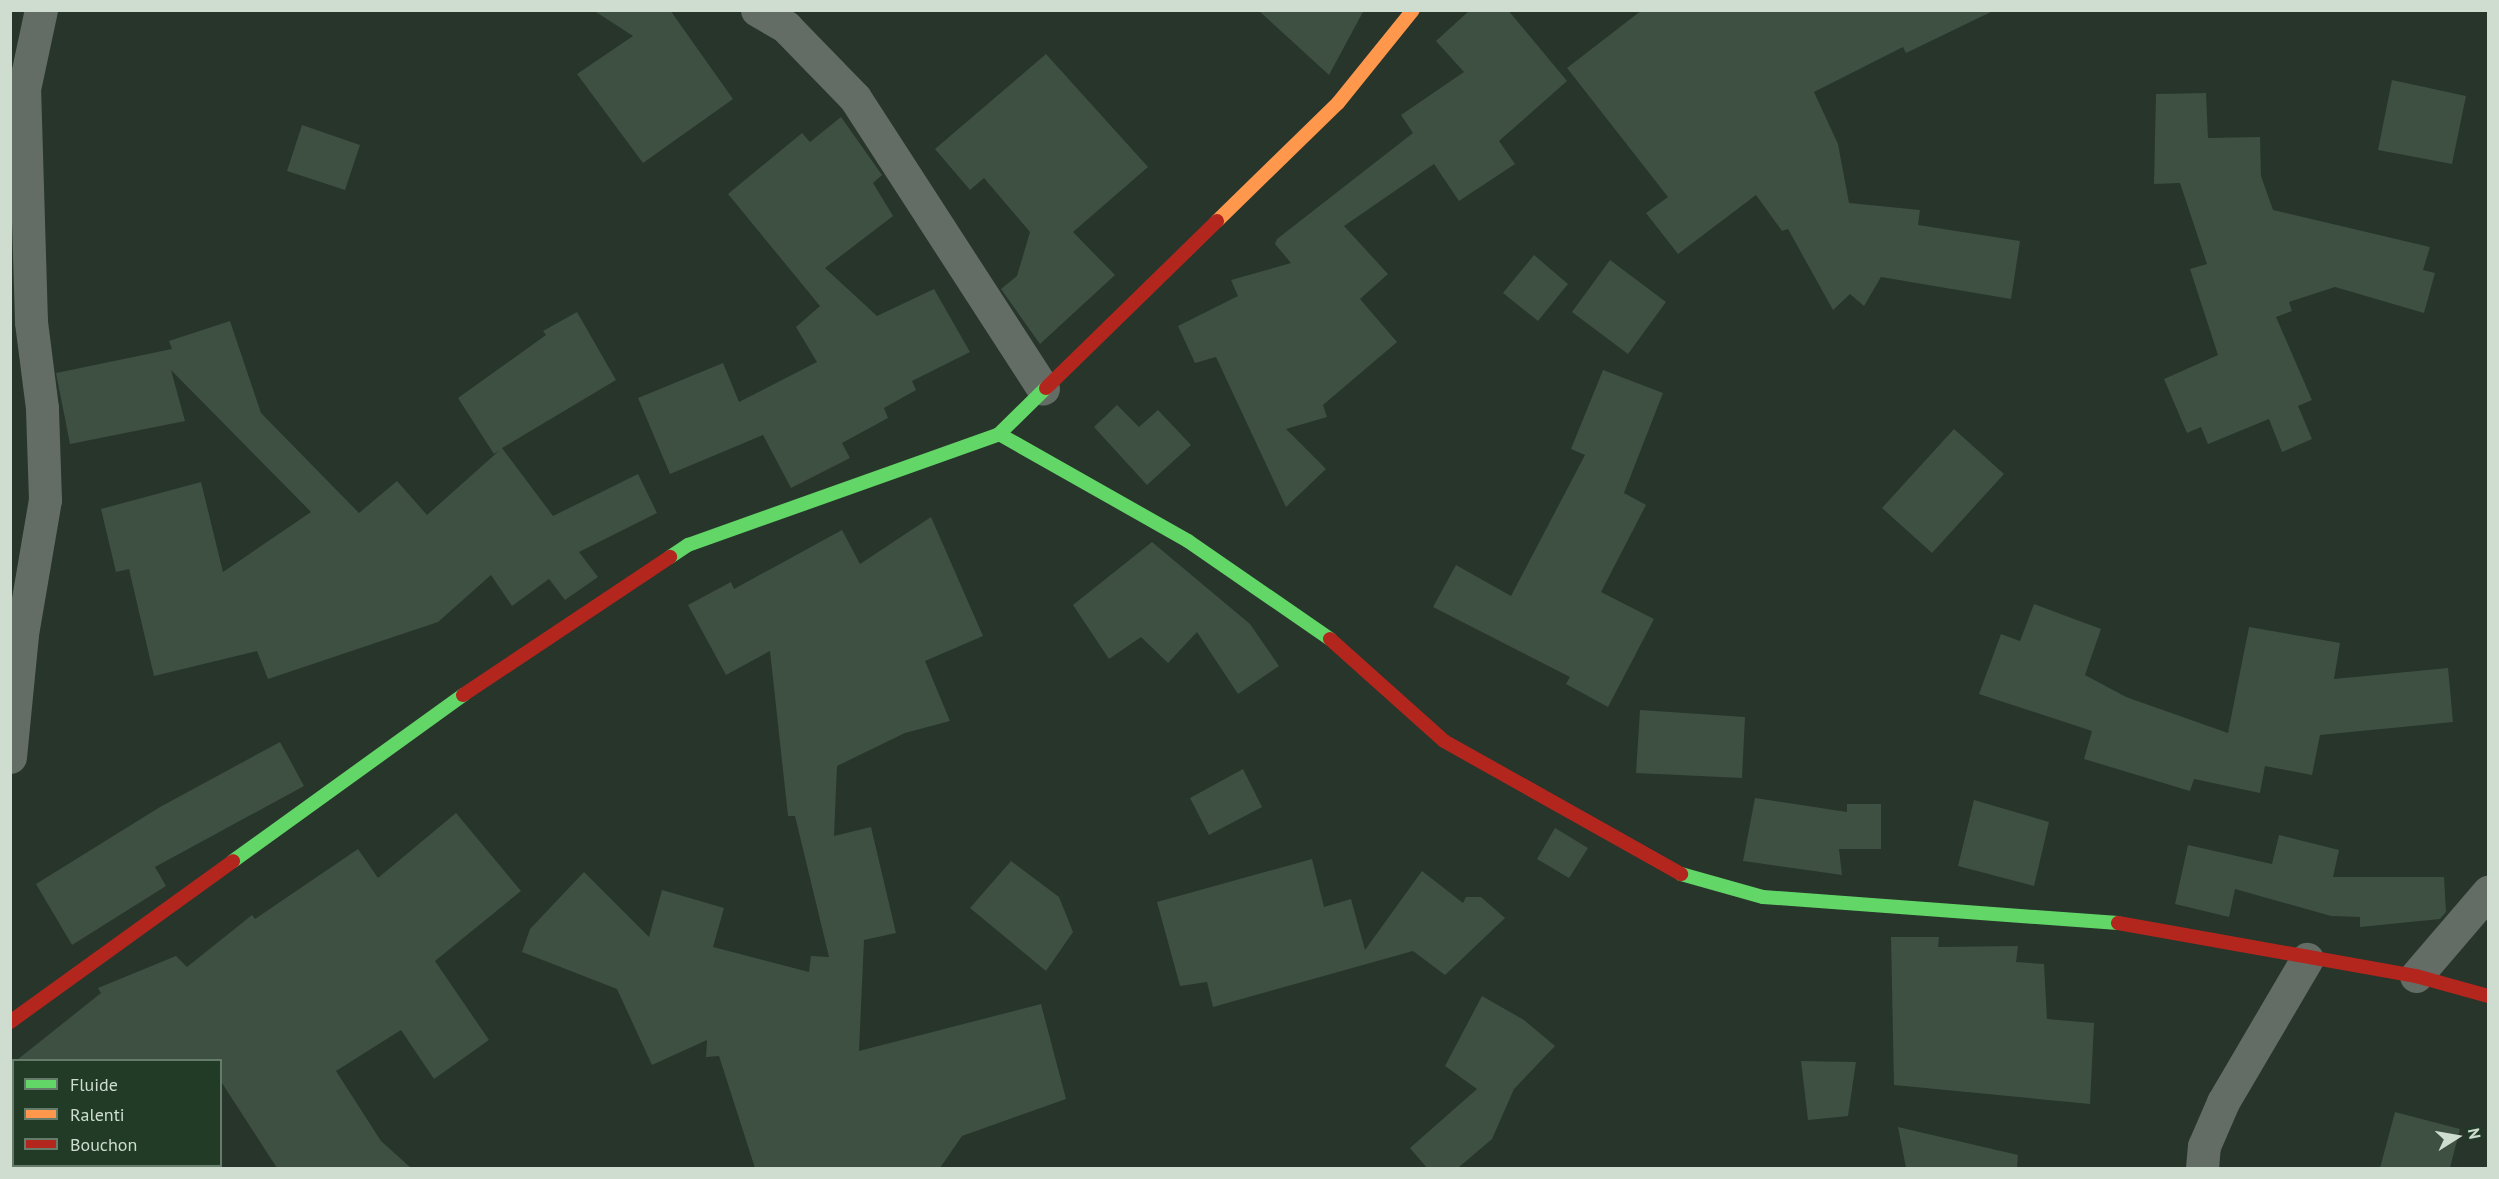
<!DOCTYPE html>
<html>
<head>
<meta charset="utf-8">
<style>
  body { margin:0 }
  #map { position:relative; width:2499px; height:1179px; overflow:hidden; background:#27352a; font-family:"PT Sans",sans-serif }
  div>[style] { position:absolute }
  .building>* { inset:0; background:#3e5042 }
  .street>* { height:33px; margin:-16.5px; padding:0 16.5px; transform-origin:16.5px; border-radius:16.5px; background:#636d66 }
  .fast>* { height:14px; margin:-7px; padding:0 7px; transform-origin:7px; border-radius:7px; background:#63d668 }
  .slow>* { height:14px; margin:-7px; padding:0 7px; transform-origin:7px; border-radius:7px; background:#ff974d }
  .jam>* { height:14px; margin:-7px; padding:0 7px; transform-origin:7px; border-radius:7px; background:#b3261e }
  span { translate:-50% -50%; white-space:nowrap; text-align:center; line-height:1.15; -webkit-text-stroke:5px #213b27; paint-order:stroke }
  .frame { position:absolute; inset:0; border:12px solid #ceddd0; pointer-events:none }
  .legend { position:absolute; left:12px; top:1059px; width:210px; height:108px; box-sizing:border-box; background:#213b27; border:2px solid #667c6b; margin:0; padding:8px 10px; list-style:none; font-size:18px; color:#ceddd0 }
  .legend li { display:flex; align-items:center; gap:12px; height:30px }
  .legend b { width:30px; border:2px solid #667c6b }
  .north { position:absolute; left:2427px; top:1107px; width:60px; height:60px; -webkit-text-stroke:4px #213b27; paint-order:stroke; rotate:79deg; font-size:16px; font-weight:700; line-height:24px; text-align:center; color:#ceddd0 }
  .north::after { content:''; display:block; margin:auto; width:21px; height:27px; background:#ceddd0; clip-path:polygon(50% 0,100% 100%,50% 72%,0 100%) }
</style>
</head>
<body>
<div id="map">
  <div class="building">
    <div style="clip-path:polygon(593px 10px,670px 10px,733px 99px,643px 163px,577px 74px,633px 36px)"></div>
    <div style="clip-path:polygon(1258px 10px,1364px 10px,1329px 75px)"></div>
    <div style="clip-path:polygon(1470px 10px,1508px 10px,1567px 81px,1499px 141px,1515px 164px,1459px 201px,1434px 164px,1344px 226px,1388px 274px,1360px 299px,1397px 342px,1323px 405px,1327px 417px,1286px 429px,1326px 469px,1286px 507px,1216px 357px,1195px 363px,1178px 326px,1238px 296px,1231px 280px,1291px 263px,1275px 244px,1277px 239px,1413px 133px,1401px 115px,1464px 72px,1436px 41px)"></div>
    <div style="clip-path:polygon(1642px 10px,1995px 10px,1906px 53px,1903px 47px,1814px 92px,1838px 144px,1849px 203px,1920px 210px,1918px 225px,2020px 241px,2011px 299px,1881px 277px,1864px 306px,1850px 294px,1833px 310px,1788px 229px,1782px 231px,1756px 195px,1678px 254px,1646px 213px,1668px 197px,1567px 68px)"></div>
    <div style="clip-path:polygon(1046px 54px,1148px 167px,1073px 232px,1115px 275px,1040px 344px,1001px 289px,1017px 276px,1030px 232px,984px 178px,970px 190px,935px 149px)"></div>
    <div style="clip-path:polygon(2392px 80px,2466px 96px,2452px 164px,2378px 150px)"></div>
    <div style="clip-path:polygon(2206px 93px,2208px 138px,2260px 137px,2261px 176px,2273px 210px,2430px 247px,2423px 270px,2435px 273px,2424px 313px,2335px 287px,2289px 302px,2292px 311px,2276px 317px,2312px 400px,2298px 406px,2312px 439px,2282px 452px,2269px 419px,2208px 444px,2201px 427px,2187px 433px,2164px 379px,2218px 355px,2190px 269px,2207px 264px,2180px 183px,2154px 184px,2156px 94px)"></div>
    <div style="clip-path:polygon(841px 117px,882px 175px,873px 183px,893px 216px,825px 268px,877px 316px,934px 289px,970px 352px,912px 381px,916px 390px,884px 408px,888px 418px,842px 443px,850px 458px,791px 488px,763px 435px,670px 474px,638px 398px,723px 363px,739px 402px,817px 362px,796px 327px,820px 306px,728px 194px,802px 133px,810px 142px)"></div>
    <div style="clip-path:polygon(302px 125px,360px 145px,345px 190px,287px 171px)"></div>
    <div style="clip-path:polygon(1534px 255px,1568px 284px,1538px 321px,1503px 293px)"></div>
    <div style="clip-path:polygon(1610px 260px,1666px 302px,1628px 354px,1572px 312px)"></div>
    <div style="clip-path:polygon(577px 312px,616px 380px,502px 448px,553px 516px,638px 474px,657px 513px,579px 552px,598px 577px,565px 600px,549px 579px,512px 606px,491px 575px,438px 622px,268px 679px,257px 651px,154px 676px,129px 569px,116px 572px,101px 509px,201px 482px,223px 572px,311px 512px,171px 370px,185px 421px,70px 444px,56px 373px,172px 349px,169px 341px,230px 321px,261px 413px,359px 513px,397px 481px,427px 515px,500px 450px,494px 454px,458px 398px,546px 335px,543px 331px)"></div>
    <div style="clip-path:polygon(1603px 370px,1663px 393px,1624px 493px,1646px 505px,1601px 592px,1654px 619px,1608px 707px,1566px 684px,1570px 677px,1433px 607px,1456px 565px,1511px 596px,1585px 455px,1571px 449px)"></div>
    <div style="clip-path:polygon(1117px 405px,1139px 427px,1158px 410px,1191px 445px,1147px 485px,1094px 427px)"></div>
    <div style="clip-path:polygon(1954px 429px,2004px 474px,1932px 553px,1882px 508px)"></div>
    <div style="clip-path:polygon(931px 517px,983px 636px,925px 661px,950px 721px,905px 733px,837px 766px,834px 836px,871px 827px,896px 933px,864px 940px,859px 1051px,1041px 1004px,1066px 1099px,962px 1136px,940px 1168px,755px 1168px,719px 1056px,706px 1057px,707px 1040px,652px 1065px,617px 989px,522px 952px,530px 929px,584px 872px,649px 937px,662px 890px,724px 908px,713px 947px,809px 972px,811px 956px,829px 957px,795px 816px,788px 816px,770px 651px,726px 675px,688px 605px,731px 582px,734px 589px,842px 530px,860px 564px)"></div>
    <div style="clip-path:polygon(1152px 542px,1250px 624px,1279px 666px,1238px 694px,1197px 632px,1168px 663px,1141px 637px,1109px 659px,1073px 605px)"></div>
    <div style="clip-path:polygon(2034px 604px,2101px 629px,2085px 675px,2126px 697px,2228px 733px,2249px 627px,2340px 643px,2334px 679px,2448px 668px,2453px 722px,2320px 735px,2312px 775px,2265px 766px,2260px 793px,2194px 779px,2190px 791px,2084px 759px,2092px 731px,1979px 694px,2001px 634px,2020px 641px)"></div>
    <div style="clip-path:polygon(1640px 710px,1745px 717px,1742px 778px,1636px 773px)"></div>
    <div style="clip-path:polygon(280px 742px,304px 786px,155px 867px,166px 886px,72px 945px,36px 884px,160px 807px)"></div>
    <div style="clip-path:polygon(1243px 769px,1262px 807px,1209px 835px,1190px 798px)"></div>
    <div style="clip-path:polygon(1755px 798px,1847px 812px,1847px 804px,1881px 804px,1881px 849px,1839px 849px,1842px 875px,1743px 861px)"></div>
    <div style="clip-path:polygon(1974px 800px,2049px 822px,2034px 886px,1958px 866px)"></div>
    <div style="clip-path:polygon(456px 813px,521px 891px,435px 961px,489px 1040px,434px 1079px,401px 1030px,336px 1071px,381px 1141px,411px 1168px,277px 1168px,220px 1080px,220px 1060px,17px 1060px,101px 993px,98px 988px,176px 956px,187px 967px,252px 915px,255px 919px,358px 849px,378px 878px)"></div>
    <div style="clip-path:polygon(1555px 828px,1588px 848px,1569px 878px,1537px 859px)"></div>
    <div style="clip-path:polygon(2279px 835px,2339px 850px,2333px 877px,2444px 877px,2446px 912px,2440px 919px,2360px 927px,2360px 917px,2331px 916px,2235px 889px,2229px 917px,2175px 904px,2188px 845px,2272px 864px)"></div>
    <div style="clip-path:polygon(1312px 859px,1324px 907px,1351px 899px,1365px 950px,1422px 871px,1463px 903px,1466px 897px,1481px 897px,1505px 918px,1445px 975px,1413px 951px,1213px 1007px,1207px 982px,1180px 986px,1157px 902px)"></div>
    <div style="clip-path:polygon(1011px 861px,1059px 897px,1073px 932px,1046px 971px,970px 908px)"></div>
    <div style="clip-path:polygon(1891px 937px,1939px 937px,1938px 947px,2018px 946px,2016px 962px,2044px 964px,2047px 1019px,2094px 1023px,2090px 1104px,1894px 1085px)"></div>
    <div style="clip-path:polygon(1482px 996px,1524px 1020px,1555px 1046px,1514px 1089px,1492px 1139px,1458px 1168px,1427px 1168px,1410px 1148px,1477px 1089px,1445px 1066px)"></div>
    <div style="clip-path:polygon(1801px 1061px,1856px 1062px,1848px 1116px,1808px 1120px)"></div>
    <div style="clip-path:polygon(2395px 1112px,2460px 1129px,2450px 1168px,2380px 1168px)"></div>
    <div style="clip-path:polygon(1898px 1127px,2018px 1155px,2017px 1168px,1906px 1168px)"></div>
  </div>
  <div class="street">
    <div style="left:757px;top:10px;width:34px;rotate:30deg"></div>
    <div style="left:786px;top:27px;width:99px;rotate:45.8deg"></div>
    <div style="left:855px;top:98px;width:346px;rotate:57.1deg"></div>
    <div style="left:10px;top:757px;width:124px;rotate:-84.4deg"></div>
    <div style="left:22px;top:634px;width:136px;rotate:-80.3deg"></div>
    <div style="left:45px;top:500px;width:92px;rotate:-91.9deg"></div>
    <div style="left:42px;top:408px;width:87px;rotate:-97.3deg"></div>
    <div style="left:31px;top:322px;width:233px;rotate:-91.7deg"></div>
    <div style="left:24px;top:89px;width:81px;rotate:-77.9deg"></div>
    <div style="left:2416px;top:976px;width:111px;rotate:-49.4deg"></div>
    <div style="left:2202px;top:1168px;width:22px;rotate:-85deg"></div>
    <div style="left:2204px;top:1146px;width:48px;rotate:-66.6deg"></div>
    <div style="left:2223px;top:1102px;width:166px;rotate:-59.6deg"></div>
  </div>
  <div class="fast">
    <div style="left:999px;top:434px;width:217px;rotate:29.5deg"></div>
    <div style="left:1188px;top:541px;width:173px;rotate:34.6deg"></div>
    <div style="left:670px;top:557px;width:22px;rotate:-34deg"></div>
    <div style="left:688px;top:545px;width:330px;rotate:-19.6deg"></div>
    <div style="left:999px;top:434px;width:66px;rotate:-44.4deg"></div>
    <div style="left:233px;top:861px;width:284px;rotate:-35.8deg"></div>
    <div style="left:1681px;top:874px;width:85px;rotate:15.7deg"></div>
    <div style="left:1763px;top:897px;width:356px;rotate:4.2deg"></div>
  </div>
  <div class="slow">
    <div style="left:1217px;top:221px;width:169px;rotate:-44.3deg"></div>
    <div style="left:1338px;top:103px;width:119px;rotate:-51.1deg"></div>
  </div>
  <div class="jam">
    <div style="left:1046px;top:388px;width:239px;rotate:-44.3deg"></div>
    <div style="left:1330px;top:639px;width:153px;rotate:41.8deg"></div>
    <div style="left:1444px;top:741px;width:272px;rotate:29.3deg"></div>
    <div style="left:463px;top:695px;width:249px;rotate:-33.7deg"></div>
    <div style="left:2118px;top:923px;width:303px;rotate:10.1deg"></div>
    <div style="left:2416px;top:976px;width:75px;rotate:15.5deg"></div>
    <div style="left:10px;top:1022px;width:275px;rotate:-35.8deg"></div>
  </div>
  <div class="frame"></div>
  <ul class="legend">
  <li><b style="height:8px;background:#63d668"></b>Fluide</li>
  <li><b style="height:8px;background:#ff974d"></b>Ralenti</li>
  <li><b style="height:8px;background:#b3261e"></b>Bouchon</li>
  </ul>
  <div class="north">N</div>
</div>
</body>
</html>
